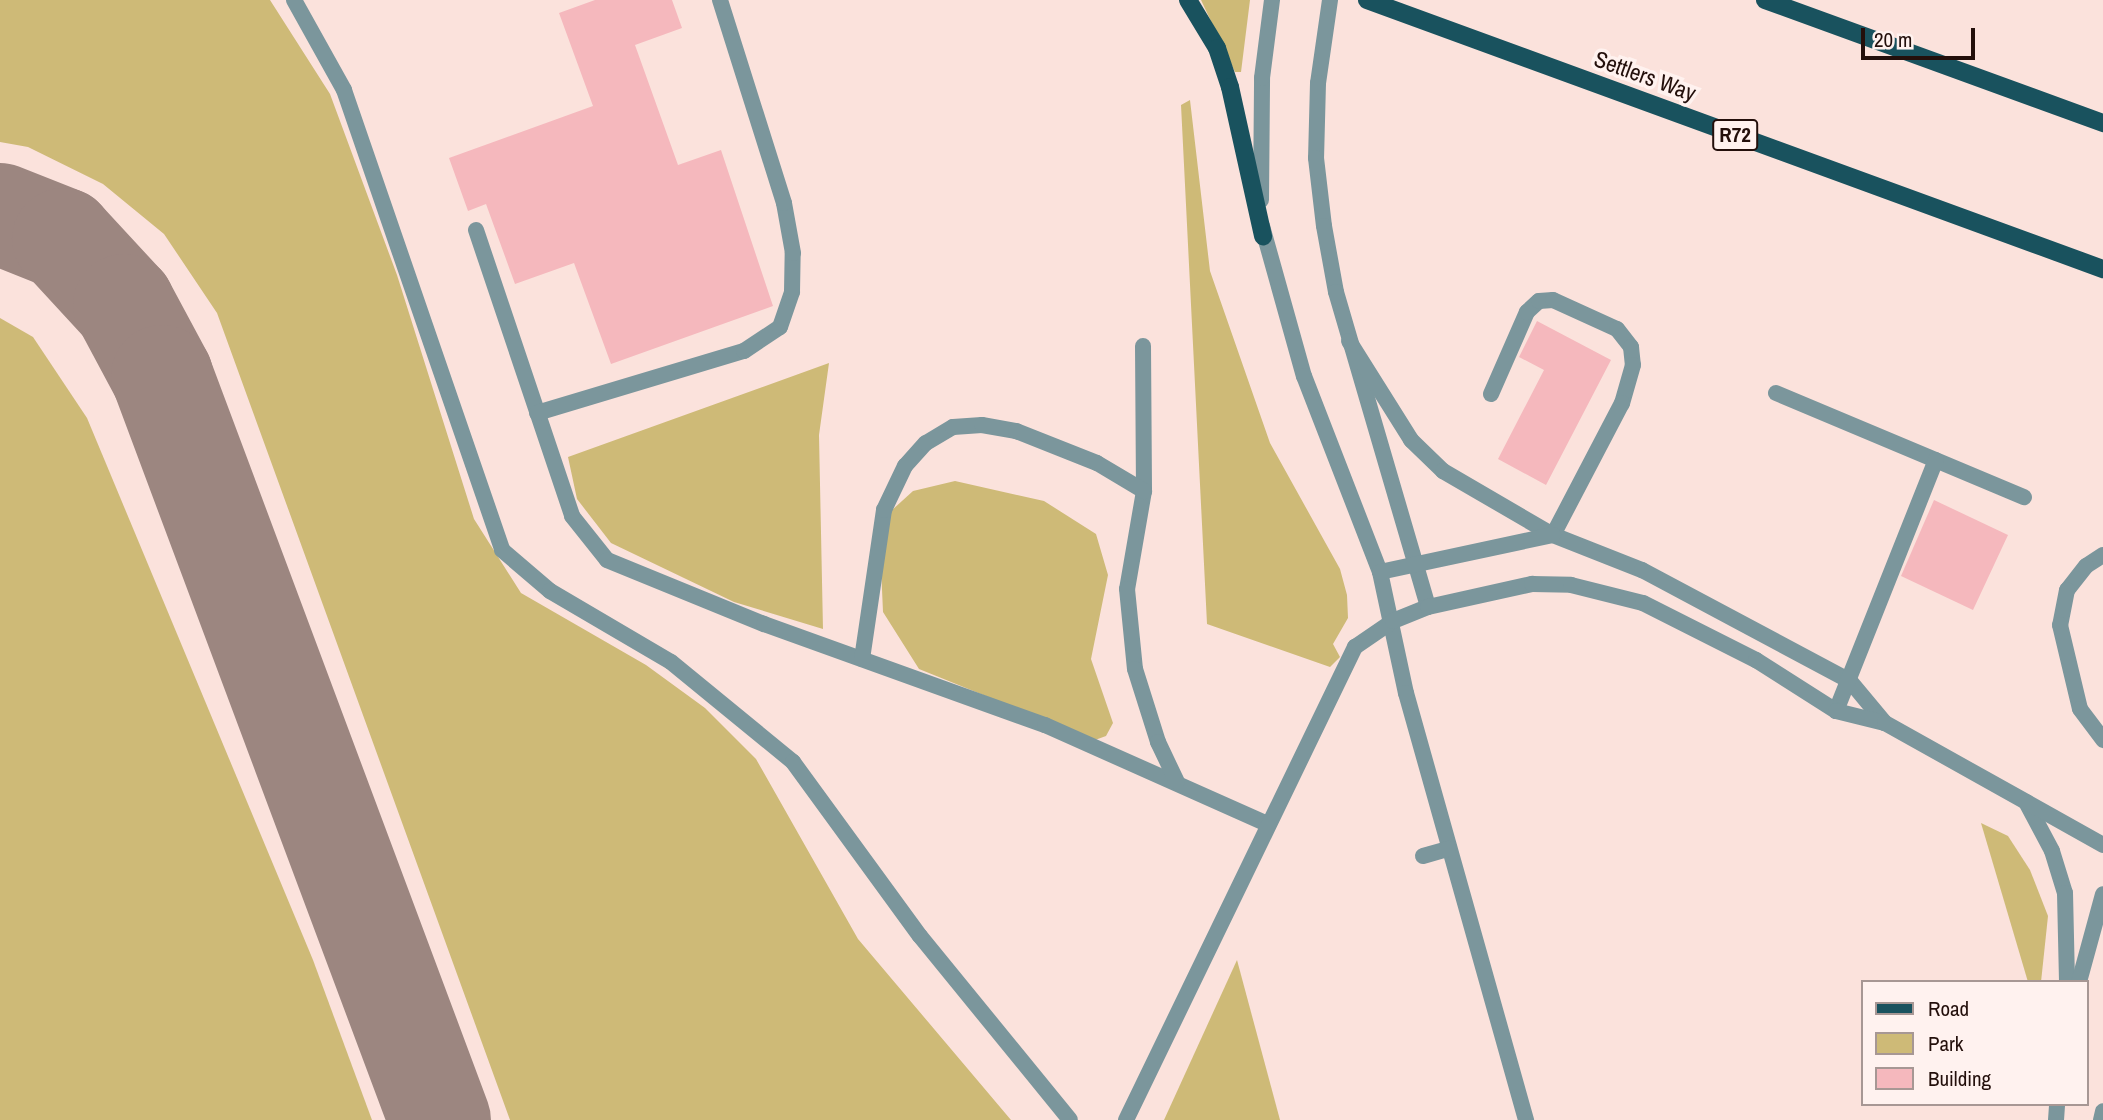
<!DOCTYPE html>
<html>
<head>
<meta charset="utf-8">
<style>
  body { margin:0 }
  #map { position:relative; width:2103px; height:1120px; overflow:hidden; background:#fbe2dc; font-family:"Archivo Narrow",sans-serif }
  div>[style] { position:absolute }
  .green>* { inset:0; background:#ceba77 }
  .taxiway>* { height:102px; margin:-51px; padding:0 51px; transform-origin:51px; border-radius:51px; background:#9c8680 }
  .building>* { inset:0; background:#f5b8bd }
  .service>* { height:16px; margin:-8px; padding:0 8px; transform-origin:8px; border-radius:8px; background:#7b969c }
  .primary>* { height:18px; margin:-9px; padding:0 9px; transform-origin:9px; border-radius:9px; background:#19525e }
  span { translate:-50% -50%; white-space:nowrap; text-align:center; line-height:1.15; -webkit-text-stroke:7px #fff2ef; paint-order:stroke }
  .shield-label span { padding:2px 5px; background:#fff2ef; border:2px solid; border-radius:5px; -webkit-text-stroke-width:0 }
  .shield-label { font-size:21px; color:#230f0b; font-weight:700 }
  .street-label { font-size:23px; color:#230f0b }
  .legend { position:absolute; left:1861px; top:980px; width:228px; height:126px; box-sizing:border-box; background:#fff2ef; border:2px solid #a79794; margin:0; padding:9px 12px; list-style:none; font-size:21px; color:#230f0b }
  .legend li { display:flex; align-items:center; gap:14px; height:35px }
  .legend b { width:35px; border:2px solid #a79794 }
  .scale { position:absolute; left:1861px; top:28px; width:114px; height:32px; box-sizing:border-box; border:4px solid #230f0b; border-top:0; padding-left:9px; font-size:21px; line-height:24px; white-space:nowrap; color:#230f0b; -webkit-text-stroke:5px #fff2ef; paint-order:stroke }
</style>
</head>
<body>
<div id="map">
  <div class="green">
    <div style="clip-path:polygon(0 0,270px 0,330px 94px,397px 275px,474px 519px,521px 593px,646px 665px,705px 708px,756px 759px,858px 939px,1011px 1120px,510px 1120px,217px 313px,164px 234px,103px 184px,28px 147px,0 142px)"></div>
    <div style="clip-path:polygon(1201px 0,1250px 0,1241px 72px,1235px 72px)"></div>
    <div style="clip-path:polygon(1190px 100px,1210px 271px,1270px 443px,1340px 569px,1347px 595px,1348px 618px,1333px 644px,1340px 657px,1330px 667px,1207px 624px,1181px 105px)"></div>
    <div style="clip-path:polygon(0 318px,33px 337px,87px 418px,313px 960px,372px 1120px,0 1120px)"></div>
    <div style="clip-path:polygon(829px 363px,819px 435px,823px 629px,734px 602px,611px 543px,577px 499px,568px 457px)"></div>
    <div style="clip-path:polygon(955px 481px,1044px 501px,1096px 534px,1108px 575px,1091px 659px,1113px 723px,1106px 736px,1095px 740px,919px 669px,883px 612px,881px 567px,891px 511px,913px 491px)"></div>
    <div style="clip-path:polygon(1981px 823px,2008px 836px,2030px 870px,2048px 916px,2041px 982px,2028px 982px)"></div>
    <div style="clip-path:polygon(1237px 960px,1280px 1120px,1164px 1120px)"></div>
  </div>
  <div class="taxiway">
    <div style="left:0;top:214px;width:68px;rotate:21.6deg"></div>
    <div style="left:63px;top:239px;width:90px;rotate:47.3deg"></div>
    <div style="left:124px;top:305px;width:81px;rotate:61.8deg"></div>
    <div style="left:162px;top:376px;width:794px;rotate:69.51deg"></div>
  </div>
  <div class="building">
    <div style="clip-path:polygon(595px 0,672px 0,682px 28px,635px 45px,678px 165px,721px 150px,773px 306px,611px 364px,574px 263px,515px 284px,486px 204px,468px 211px,449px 158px,593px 106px,559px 13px)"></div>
    <div style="clip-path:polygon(1537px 321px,1611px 360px,1546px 485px,1498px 459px,1544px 370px,1519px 357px)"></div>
    <div style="clip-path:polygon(1934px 500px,2008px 535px,1973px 610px,1901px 576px)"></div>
  </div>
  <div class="service">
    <div style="left:294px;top:0;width:103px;rotate:60.9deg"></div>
    <div style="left:344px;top:90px;width:486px;rotate:71deg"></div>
    <div style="left:502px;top:550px;width:63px;rotate:40.5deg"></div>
    <div style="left:550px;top:591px;width:140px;rotate:30.4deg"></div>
    <div style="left:671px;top:662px;width:158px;rotate:39.3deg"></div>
    <div style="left:793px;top:762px;width:215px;rotate:53.9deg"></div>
    <div style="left:920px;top:936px;width:237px;rotate:50.8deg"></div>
    <div style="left:1330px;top:0;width:84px;rotate:98.2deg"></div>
    <div style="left:1318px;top:83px;width:75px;rotate:91.5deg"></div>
    <div style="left:1316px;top:158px;width:68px;rotate:83.3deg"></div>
    <div style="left:1324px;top:226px;width:67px;rotate:79.7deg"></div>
    <div style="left:1336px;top:292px;width:328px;rotate:73.7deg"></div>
    <div style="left:1261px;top:200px;width:122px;rotate:-89.5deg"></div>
    <div style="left:1262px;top:78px;width:79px;rotate:-82.7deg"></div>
    <div style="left:1262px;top:226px;width:156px;rotate:74.4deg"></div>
    <div style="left:1304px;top:376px;width:210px;rotate:68.8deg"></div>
    <div style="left:1380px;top:572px;width:124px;rotate:77.9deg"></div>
    <div style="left:1406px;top:693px;width:444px;rotate:74.3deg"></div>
    <div style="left:476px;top:230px;width:302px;rotate:71.4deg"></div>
    <div style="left:572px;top:516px;width:56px;rotate:51.5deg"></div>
    <div style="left:607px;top:560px;width:170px;rotate:22.2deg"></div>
    <div style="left:764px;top:624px;width:299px;rotate:19.8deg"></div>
    <div style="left:1045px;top:725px;width:243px;rotate:24deg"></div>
    <div style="left:1349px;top:341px;width:117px;rotate:57.9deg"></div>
    <div style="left:1411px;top:440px;width:45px;rotate:44.1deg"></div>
    <div style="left:1443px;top:471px;width:127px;rotate:30.2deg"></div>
    <div style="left:1553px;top:535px;width:96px;rotate:21.5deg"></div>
    <div style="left:1642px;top:570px;width:236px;rotate:28.1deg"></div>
    <div style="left:1850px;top:681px;width:55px;rotate:50.2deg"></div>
    <div style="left:1143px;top:346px;width:145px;rotate:89.6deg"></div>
    <div style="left:1144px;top:491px;width:99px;rotate:99.8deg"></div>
    <div style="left:1127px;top:589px;width:80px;rotate:84.3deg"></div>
    <div style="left:1135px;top:669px;width:77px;rotate:72.5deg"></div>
    <div style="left:1158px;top:742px;width:44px;rotate:64.6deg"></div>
    <div style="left:1776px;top:393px;width:269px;rotate:22.8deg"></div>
    <div style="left:1491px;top:394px;width:90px;rotate:-66.3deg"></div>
    <div style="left:1527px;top:312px;width:16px;rotate:-43deg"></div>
    <div style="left:1539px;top:301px;width:14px;rotate:-4deg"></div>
    <div style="left:1553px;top:300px;width:70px;rotate:24.4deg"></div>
    <div style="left:1617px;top:329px;width:23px;rotate:52deg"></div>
    <div style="left:1631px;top:347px;width:18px;rotate:84deg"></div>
    <div style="left:1633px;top:365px;width:40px;rotate:106deg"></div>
    <div style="left:1622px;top:403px;width:149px;rotate:117.6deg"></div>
    <div style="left:537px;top:413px;width:216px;rotate:-16.7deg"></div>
    <div style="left:744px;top:351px;width:43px;rotate:-33.7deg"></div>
    <div style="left:780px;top:327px;width:37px;rotate:-71deg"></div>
    <div style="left:792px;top:292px;width:39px;rotate:-89deg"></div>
    <div style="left:793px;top:253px;width:51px;rotate:-100.2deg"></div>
    <div style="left:784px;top:203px;width:213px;rotate:-107.5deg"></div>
    <div style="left:2103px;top:555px;width:20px;rotate:147deg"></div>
    <div style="left:2086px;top:566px;width:31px;rotate:128deg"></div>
    <div style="left:2067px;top:590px;width:36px;rotate:101deg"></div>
    <div style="left:2060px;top:625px;width:86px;rotate:76.6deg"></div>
    <div style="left:2080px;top:709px;width:39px;rotate:53deg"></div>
    <div style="left:1380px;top:572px;width:177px;rotate:-12.1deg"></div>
    <div style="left:862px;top:659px;width:151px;rotate:-81.6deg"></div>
    <div style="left:884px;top:510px;width:49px;rotate:-64.5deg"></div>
    <div style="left:905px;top:466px;width:31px;rotate:-48deg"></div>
    <div style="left:926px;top:443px;width:31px;rotate:-31deg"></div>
    <div style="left:953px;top:427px;width:29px;rotate:-4deg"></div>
    <div style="left:982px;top:425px;width:35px;rotate:10deg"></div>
    <div style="left:1016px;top:431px;width:87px;rotate:21.6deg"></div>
    <div style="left:1097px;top:463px;width:55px;rotate:30.8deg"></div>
    <div style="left:1836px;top:711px;width:270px;rotate:-68.3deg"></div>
    <div style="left:2026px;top:802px;width:55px;rotate:62deg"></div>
    <div style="left:2052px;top:851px;width:44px;rotate:72.8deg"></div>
    <div style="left:2065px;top:893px;width:89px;rotate:88.7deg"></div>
    <div style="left:1423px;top:856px;width:26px;rotate:-16deg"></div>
    <div style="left:2079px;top:982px;width:91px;rotate:-74.7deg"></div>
    <div style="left:1126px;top:1120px;width:526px;rotate:-64.17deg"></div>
    <div style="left:1355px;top:647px;width:46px;rotate:-34.4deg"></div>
    <div style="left:1393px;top:621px;width:38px;rotate:-22deg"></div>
    <div style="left:1428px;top:607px;width:107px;rotate:-12.5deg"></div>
    <div style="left:1532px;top:584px;width:39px;rotate:1deg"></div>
    <div style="left:1571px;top:585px;width:74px;rotate:14deg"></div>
    <div style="left:1643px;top:603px;width:127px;rotate:26.8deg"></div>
    <div style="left:1756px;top:660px;width:95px;rotate:32.5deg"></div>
    <div style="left:1836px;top:711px;width:50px;rotate:13.8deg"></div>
    <div style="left:1885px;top:723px;width:250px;rotate:29.2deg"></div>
    <div style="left:2056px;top:1120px;width:16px;rotate:-86deg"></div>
    <div style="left:2101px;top:1120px;width:9px;rotate:-77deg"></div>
  </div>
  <div class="primary">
    <div style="left:1188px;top:0;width:56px;rotate:58.9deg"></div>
    <div style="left:1217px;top:48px;width:41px;rotate:71.6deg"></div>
    <div style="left:1230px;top:87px;width:153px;rotate:77.5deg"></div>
    <div style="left:1367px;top:0;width:784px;rotate:20.08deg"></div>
    <div style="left:1765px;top:0;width:360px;rotate:20deg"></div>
  </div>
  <div class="shield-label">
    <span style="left:1735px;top:135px">R72</span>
  </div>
  <div class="street-label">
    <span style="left:1645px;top:76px;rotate:20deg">Settlers Way</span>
  </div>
  <ul class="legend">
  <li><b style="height:9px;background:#19525e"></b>Road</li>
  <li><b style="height:19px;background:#ceba77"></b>Park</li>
  <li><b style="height:19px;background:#f5b8bd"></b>Building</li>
  </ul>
  <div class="scale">20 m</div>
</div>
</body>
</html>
